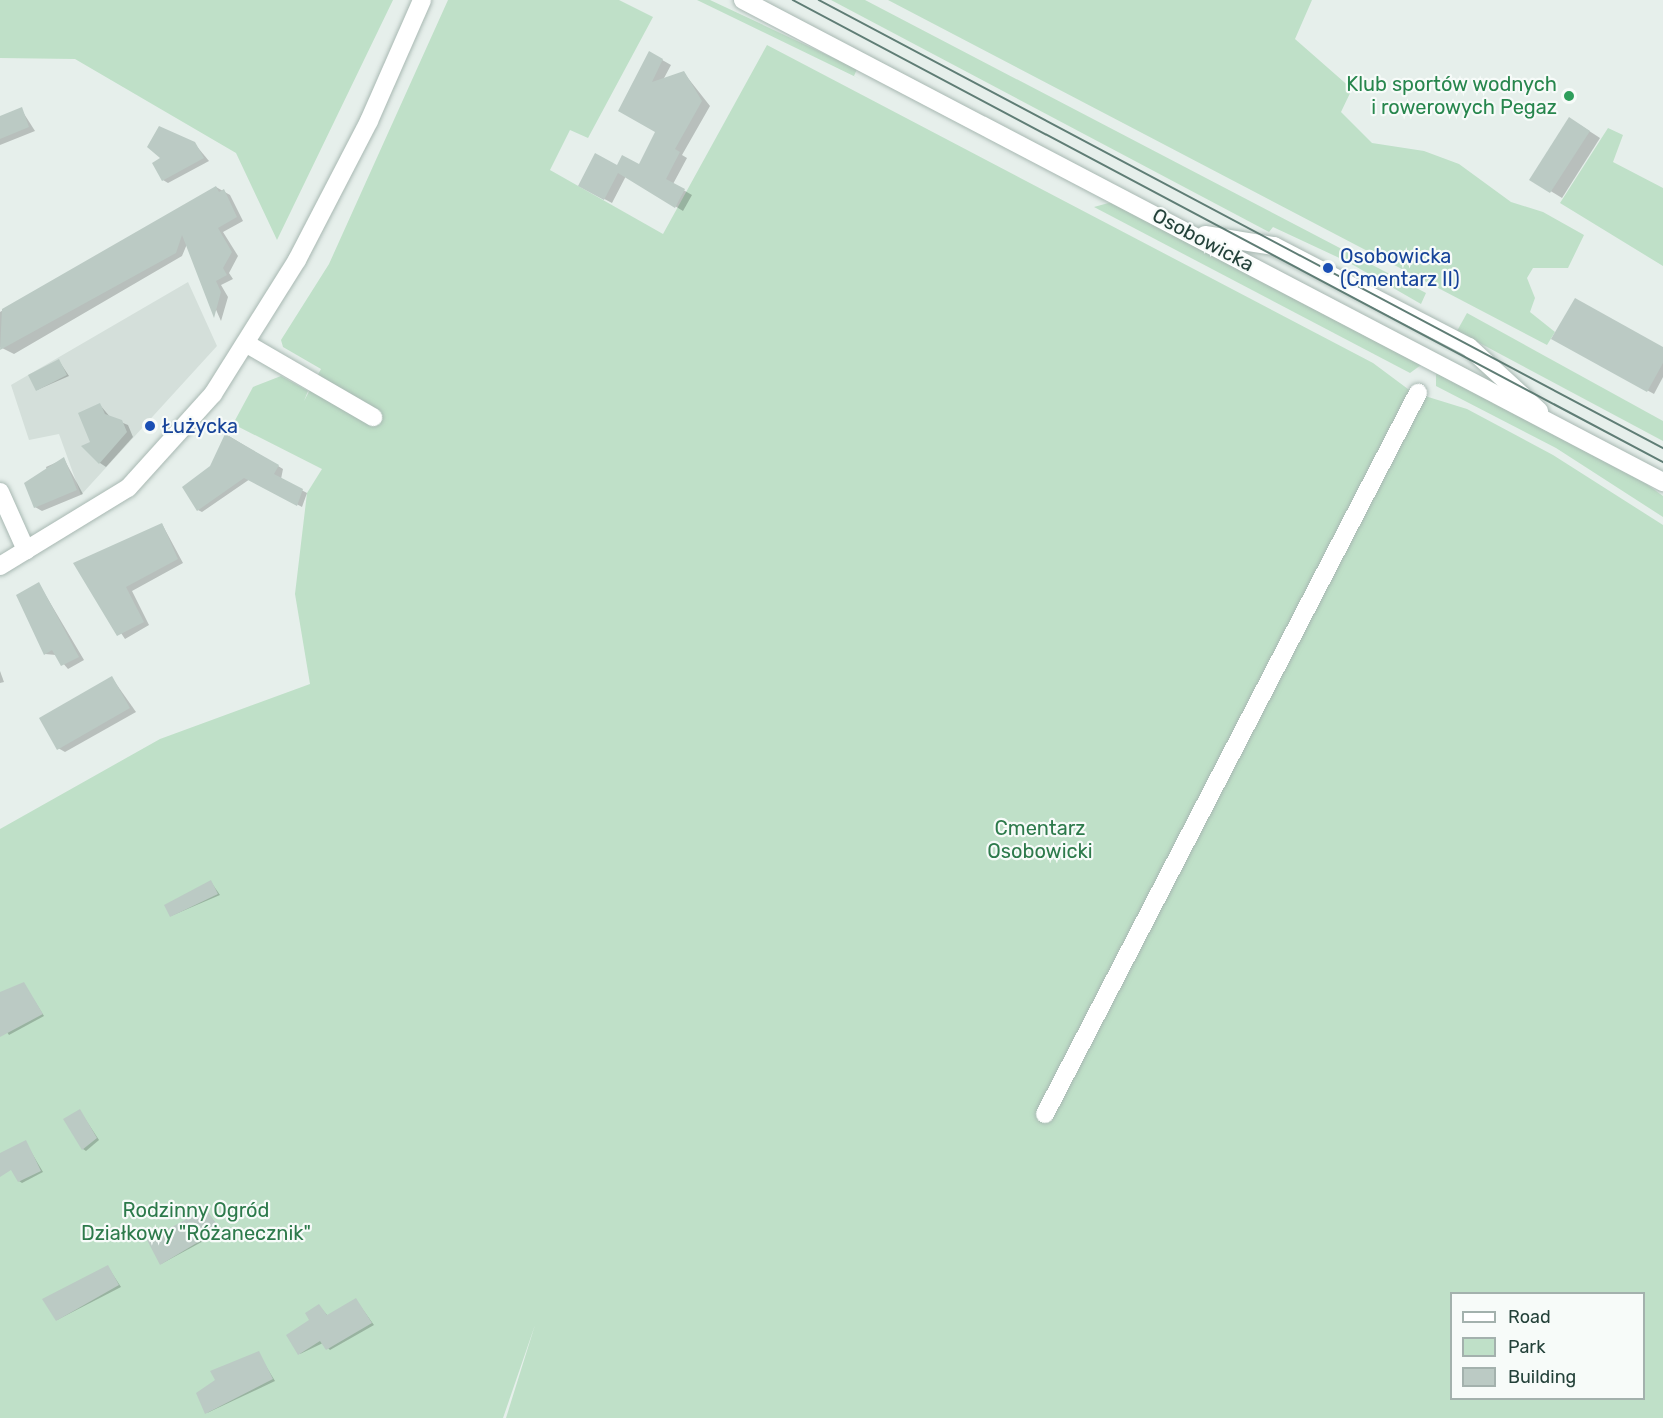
<!DOCTYPE html>
<html>
<head>
<meta charset="utf-8">
<style>
  body { margin:0 }
  #map { position:relative; width:1663px; height:1418px; overflow:hidden; background:#e6efeb; font-family:Rubik,sans-serif }
  div>[style] { position:absolute }
  .built>* { inset:0; background:#d4dfda }
  .green>* { inset:0; background:#bfe0c8 }
  .shadow>* { inset:0; background:#0003 }
  .building>* { inset:0; background:#bbcac4 }
  .roads { filter:drop-shadow(0 0 2px #a8b8b2) drop-shadow(0 0 2px #a8b8b2) }
  .minor>* { height:18px; margin:-9px; padding:0 9px; transform-origin:9px; border-radius:9px; background:#fff }
  .tram>* { height:1.5px; margin:-0.75px; padding:0 0.75px; transform-origin:0.75px; border-radius:0.75px; background:#5f7d75 }
  .dots>* { width:16px; height:16px; translate:-50% -50%; box-sizing:border-box; border:3px solid #f7fbf9; border-radius:50% }
  span { translate:-50% -50%; white-space:nowrap; text-align:center; line-height:1.15; -webkit-text-stroke:4.5px #f7fbf9; paint-order:stroke }
  .leisure-label { font-size:20px; color:#27864d }
  .right { translate:-100% -50%; text-align:right }
  .street-label { font-size:20px; color:#24423a }
  .transit-label { font-size:20px; color:#164399 }
  .left { translate:0 -50%; text-align:left }
  .park-label { font-size:20px; color:#2d7a4b }
  .legend { position:absolute; left:1450px; top:1292px; width:195px; height:108px; box-sizing:border-box; background:#f7fbf9; border:2px solid #a3b1ad; margin:0; padding:8px 10px; list-style:none; font-size:18px; color:#24423a }
  .legend li { display:flex; align-items:center; gap:12px; height:30px }
  .legend b { width:30px; border:2px solid #a3b1ad }
</style>
</head>
<body>
<div id="map">
  <div class="built">
    <div style="clip-path:polygon(188px 282px,217px 346px,81px 495px,59px 434px,29px 440px,11px 385px)"></div>
  </div>
  <div class="green">
    <div style="clip-path:polygon(0 0,393px 0,277px 240px,236px 153px,75px 59px,0 58px)"></div>
    <div style="clip-path:polygon(evenodd,448px 0,619px 0,653px 17px,588px 138px,570px 130px,550px 170px,663px 234px,767px 45px,1373px 363px,1412px 392px,1467px 409px,1553px 455px,1663px 525px,1663px 1418px,506px 1418px,535px 1325px,503px 1418px,0 1418px,0 829px,160px 739px,310px 684px,295px 594px,307px 493px,322px 469px,233px 424px,253px 387px,281px 376px,308px 391px,304px 401px,321px 369px,283px 347px,281px 340px,329px 264px,448px 0,1452px 1294px,1644px 1294px,1644px 1398px,1452px 1398px,1452px 1294px)"></div>
    <div style="clip-path:polygon(697px 0,710px 0,857px 69px,854px 76px,862px 80px)"></div>
    <div style="clip-path:polygon(831px 0,865px 0,1426px 293px,1421px 304px,1348px 262px,1273px 227px,1269px 232px)"></div>
    <div style="clip-path:polygon(888px 0,1312px 0,1295px 39px,1352px 89px,1341px 112px,1372px 143px,1424px 151px,1459px 164px,1511px 202px,1543px 212px,1584px 235px,1568px 268px,1533px 268px,1527px 278px,1535px 298px,1530px 312px,1555px 332px,1547px 345px)"></div>
    <div style="clip-path:polygon(1608px 128px,1623px 135px,1613px 162px,1663px 188px,1663px 266px,1560px 203px)"></div>
    <div style="clip-path:polygon(1112px 202px,1421px 365px,1410px 373px,1094px 207px)"></div>
    <div style="clip-path:polygon(1467px 313px,1663px 421px,1663px 441px,1457px 331px)"></div>
    <div style="clip-path:polygon(1436px 373px,1645px 483px,1663px 496px,1663px 517px,1556px 448px,1436px 386px)"></div>
  </div>
  <div class="shadow">
    <div style="clip-path:polygon(650px 53px,671px 65px,663px 80px,684px 73px,710px 106px,682px 155px,687px 158px,673px 184px,692px 195px,683px 211px,626px 176px,612px 203px,580px 186px,618px 167px,639px 166px,657px 131px,620px 110px)"></div>
    <div style="clip-path:polygon(21px 109px,35px 131px,0 145px,0 117px)"></div>
    <div style="clip-path:polygon(1580px 125px,1600px 138px,1562px 198px,1531px 179px)"></div>
    <div style="clip-path:polygon(194px 143px,209px 161px,168px 183px,163px 180px)"></div>
    <div style="clip-path:polygon(216px 187px,230px 195px,243px 221px,223px 232px,238px 256px,229px 273px,233px 279px,221px 285px,228px 297px,221px 321px,187px 244px,182px 256px,14px 354px,0 347px,0 312px)"></div>
    <div style="clip-path:polygon(1553px 338px,1663px 349px,1663px 377px,1654px 394px)"></div>
    <div style="clip-path:polygon(59px 361px,69px 376px,37px 390px)"></div>
    <div style="clip-path:polygon(100px 405px,111px 418px,128px 425px,133px 437px,106px 467px,100px 463px)"></div>
    <div style="clip-path:polygon(229px 436px,283px 469px,281px 479px,307px 493px,302px 507px,250px 479px,202px 512px,198px 510px,211px 467px)"></div>
    <div style="clip-path:polygon(64px 459px,83px 494px,42px 511px,35px 507px,48px 474px,46px 467px)"></div>
    <div style="clip-path:polygon(162px 524px,183px 563px,132px 591px,149px 625px,125px 639px,75px 564px)"></div>
    <div style="clip-path:polygon(39px 584px,84px 660px,68px 669px,56px 655px,45px 654px)"></div>
    <div style="clip-path:polygon(0 671px,4px 682px,0 683px)"></div>
    <div style="clip-path:polygon(112px 678px,136px 712px,65px 752px,58px 748px)"></div>
    <div style="clip-path:polygon(211px 882px,220px 895px,171px 916px)"></div>
    <div style="clip-path:polygon(24px 984px,44px 1016px,9px 1035px,0 1022px,0 996px)"></div>
    <div style="clip-path:polygon(80px 1111px,99px 1140px,86px 1151px,83px 1149px)"></div>
    <div style="clip-path:polygon(30px 1150px,43px 1172px,22px 1183px,19px 1181px)"></div>
    <div style="clip-path:polygon(206px 1211px,222px 1231px,161px 1264px)"></div>
    <div style="clip-path:polygon(108px 1267px,121px 1287px,57px 1320px)"></div>
    <div style="clip-path:polygon(356px 1300px,374px 1325px,330px 1350px,323px 1343px,300px 1354px,319px 1306px,328px 1316px)"></div>
    <div style="clip-path:polygon(258px 1353px,275px 1381px,207px 1413px)"></div>
  </div>
  <div class="building">
    <div style="clip-path:polygon(649px 51px,663px 59px,652px 82px,684px 71px,702px 101px,675px 149px,680px 152px,666px 179px,685px 189px,675px 208px,618px 173px,604px 200px,578px 186px,595px 153px,617px 165px,622px 155px,639px 164px,655px 132px,618px 111px)"></div>
    <div style="clip-path:polygon(22px 107px,29px 127px,0 139px,0 116px)"></div>
    <div style="clip-path:polygon(1569px 117px,1590px 131px,1550px 193px,1529px 180px)"></div>
    <div style="clip-path:polygon(159px 126px,195px 142px,204px 158px,162px 181px,152px 163px,160px 158px,147px 147px)"></div>
    <div style="clip-path:polygon(216px 186px,219px 192px,224px 189px,237px 217px,218px 228px,232px 252px,223px 268px,227px 275px,216px 281px,221px 292px,214px 318px,182px 235px,176px 253px,0 350px,2px 309px)"></div>
    <div style="clip-path:polygon(1575px 298px,1663px 347px,1663px 363px,1647px 392px,1551px 339px)"></div>
    <div style="clip-path:polygon(59px 359px,67px 375px,36px 391px,28px 375px)"></div>
    <div style="clip-path:polygon(100px 403px,105px 414px,122px 420px,127px 432px,99px 464px,81px 446px,90px 442px,78px 413px)"></div>
    <div style="clip-path:polygon(225px 434px,279px 465px,274px 474px,303px 489px,297px 506px,244px 478px,197px 511px,182px 487px,210px 466px)"></div>
    <div style="clip-path:polygon(64px 457px,77px 490px,34px 508px,24px 483px)"></div>
    <div style="clip-path:polygon(162px 523px,178px 559px,126px 587px,144px 622px,117px 636px,73px 563px)"></div>
    <div style="clip-path:polygon(39px 582px,79px 657px,61px 666px,52px 650px,44px 655px,16px 595px)"></div>
    <div style="clip-path:polygon(112px 676px,130px 708px,57px 750px,39px 718px)"></div>
    <div style="clip-path:polygon(211px 880px,218px 894px,170px 917px,164px 905px)"></div>
    <div style="clip-path:polygon(24px 982px,43px 1014px,0 1037px,0 992px)"></div>
    <div style="clip-path:polygon(80px 1109px,97px 1138px,82px 1150px,63px 1119px)"></div>
    <div style="clip-path:polygon(26px 1140px,41px 1171px,18px 1182px,11px 1170px,0 1177px,0 1153px)"></div>
    <div style="clip-path:polygon(206px 1209px,220px 1229px,160px 1265px,147px 1240px)"></div>
    <div style="clip-path:polygon(108px 1265px,119px 1285px,56px 1321px,42px 1299px)"></div>
    <div style="clip-path:polygon(356px 1298px,372px 1323px,326px 1350px,320px 1341px,298px 1355px,286px 1335px,309px 1320px,305px 1313px,319px 1304px,327px 1315px)"></div>
    <div style="clip-path:polygon(259px 1351px,273px 1379px,205px 1414px,196px 1393px,215px 1380px,210px 1371px)"></div>
  </div>
  <div class="roads">
    <div class="minor">
      <div style="left:743px;top:0;width:1039px;rotate:27.65deg"></div>
      <div style="left:1205px;top:235px;width:70px;rotate:9.1deg"></div>
      <div style="left:1274px;top:246px;width:220px;rotate:27.4deg"></div>
      <div style="left:1469px;top:347px;width:95px;rotate:42.4deg"></div>
      <div style="left:247px;top:344px;width:146px;rotate:30.1deg"></div>
      <div style="left:0;top:492px;width:64px;rotate:65.9deg"></div>
      <div style="left:0;top:566px;width:150px;rotate:-31.4deg"></div>
      <div style="left:128px;top:488px;width:127px;rotate:-47.9deg"></div>
      <div style="left:213px;top:394px;width:158px;rotate:-57.9deg"></div>
      <div style="left:297px;top:260px;width:157px;rotate:-62.6deg"></div>
      <div style="left:369px;top:121px;width:132px;rotate:-66.3deg"></div>
      <div style="left:1045px;top:1114px;width:812px;rotate:-62.65deg"></div>
    </div>
  </div>
  <div class="tram">
    <div style="left:793px;top:0;width:985px;rotate:27.97deg"></div>
    <div style="left:819px;top:0;width:956px;rotate:27.96deg"></div>
  </div>
  <div class="dots">
    <div style="left:1569px;top:96px;background:#2e9e5b"></div>
    <div style="left:1328px;top:268px;background:#1a4fb4"></div>
    <div style="left:150px;top:426px;background:#1a4fb4"></div>
  </div>
  <div class="leisure-label">
    <span class="right" style="left:1557px;top:96px">Klub sportów wodnych<br>i rowerowych Pegaz</span>
  </div>
  <div class="street-label">
    <span style="left:1203px;top:240px;rotate:28deg">Osobowicka</span>
  </div>
  <div class="transit-label">
    <span class="left" style="left:1340px;top:268px">Osobowicka<br>(Cmentarz II)</span>
    <span class="left" style="left:162px;top:426px">Łużycka</span>
  </div>
  <div class="park-label">
    <span style="left:1040px;top:840px">Cmentarz<br>Osobowicki</span>
    <span style="left:196px;top:1222px">Rodzinny Ogród<br>Działkowy "Różanecznik"</span>
  </div>
  <ul class="legend">
  <li><b style="height:8px;background:#fff"></b>Road</li>
  <li><b style="height:16px;background:#bfe0c8"></b>Park</li>
  <li><b style="height:16px;background:#bbcac4"></b>Building</li>
  </ul>
</div>
</body>
</html>
